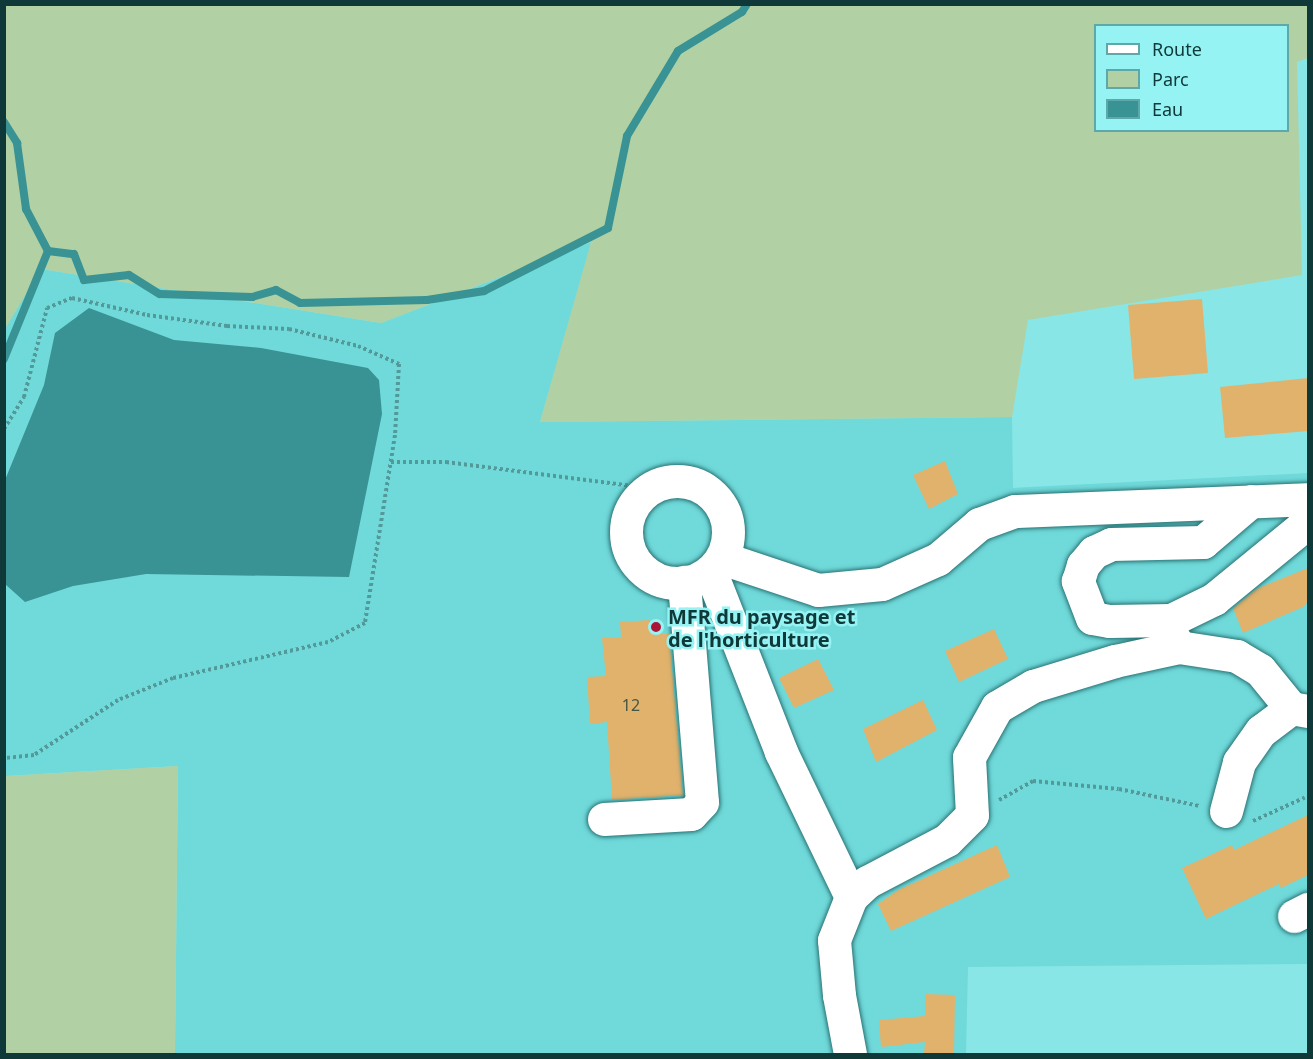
<!DOCTYPE html>
<html>
<head>
<meta charset="utf-8">
<style>
  body { margin:0 }
  #map { position:relative; width:1313px; height:1059px; overflow:hidden; background:#88e6e7; font-family:"Noto Sans",sans-serif }
  div>[style] { position:absolute }
  .built>* { inset:0; background:#70d9da }
  .green>* { inset:0; background:#b1d1a4 }
  .water>* { inset:0; background:#399293 }
  .stream>* { height:8px; margin:-4px; padding:0 4px; transform-origin:4px; border-radius:4px; background:#399293 }
  .building>* { inset:0; background:#e1b26c }
  .path>* { height:4px; margin-top:-2px; transform-origin:0; background:repeating-linear-gradient(90deg,#52999a 0 3px,transparent 0 6px) }
  .roads { filter:drop-shadow(0 0 2px #297374) drop-shadow(0 0 2px #297374) }
  .minor>* { height:33px; margin:-16.5px; padding:0 16.5px; transform-origin:16.5px; border-radius:16.5px; background:#fff }
  .minor>.ring { margin:-16.5px; padding:0; box-sizing:content-box; background:none; border:33px solid #fff; border-radius:50% }
  .dots>* { width:16px; height:16px; translate:-50% -50%; box-sizing:border-box; border:3px solid #95f3f4; border-radius:50% }
  span { translate:-50% -50%; white-space:nowrap; text-align:center; line-height:1.15; -webkit-text-stroke:5px #95f3f4; paint-order:stroke }
  .number-label { font-size:16px; color:#445646 }
  .number-label span { -webkit-text-stroke-width:0 }
  .poi-label { font-size:20px; color:#0f3839; font-weight:700 }
  .left { translate:0 -50%; text-align:left }
  .frame { position:absolute; inset:0; border:6px solid #0f3839; pointer-events:none }
  .legend { position:absolute; left:1094px; top:24px; width:195px; height:108px; box-sizing:border-box; background:#95f3f4; border:2px solid #5fa8a9; margin:0; padding:8px 10px; list-style:none; font-size:18px; color:#0f3839 }
  .legend li { display:flex; align-items:center; gap:12px; height:30px }
  .legend b { width:30px; border:2px solid #5fa8a9 }
</style>
</head>
<body>
<div id="map">
  <div class="built">
    <div style="clip-path:polygon(592px 242px,540px 422px,1012px 417px,1013px 488px,1308px 473px,1308px 964px,968px 967px,966px 1054px,175px 1054px,178px 766px,5px 776px,4px 329px,41px 269px,381px 323px)"></div>
  </div>
  <div class="green">
    <div style="clip-path:polygon(evenodd,5px 4px,1308px 5px,1308px 58px,1297px 62px,1302px 275px,1028px 320px,1012px 417px,540px 422px,591px 242px,381px 323px,41px 269px,5px 329px,5px 4px,1096px 26px,1288px 26px,1288px 130px,1096px 130px,1096px 26px)"></div>
    <div style="clip-path:polygon(178px 766px,175px 1054px,5px 1054px,5px 776px)"></div>
  </div>
  <div class="water">
    <div style="clip-path:polygon(89px 308px,174px 340px,261px 348px,368px 368px,379px 380px,382px 414px,349px 577px,146px 574px,73px 586px,25px 602px,5px 584px,5px 480px,44px 385px,55px 333px)"></div>
  </div>
  <div class="stream">
    <div style="left:4px;top:122px;width:25px;rotate:58deg"></div>
    <div style="left:17px;top:143px;width:67px;rotate:82.2deg"></div>
    <div style="left:26px;top:209px;width:47px;rotate:62.4deg"></div>
    <div style="left:48px;top:251px;width:117px;rotate:112.2deg"></div>
    <div style="left:48px;top:251px;width:26px;rotate:7deg"></div>
    <div style="left:74px;top:254px;width:28px;rotate:69deg"></div>
    <div style="left:84px;top:280px;width:45px;rotate:-6.3deg"></div>
    <div style="left:129px;top:275px;width:36px;rotate:32deg"></div>
    <div style="left:160px;top:294px;width:92px;rotate:1.9deg"></div>
    <div style="left:252px;top:297px;width:25px;rotate:-16deg"></div>
    <div style="left:276px;top:290px;width:27px;rotate:28deg"></div>
    <div style="left:300px;top:303px;width:127px;rotate:-1.4deg"></div>
    <div style="left:427px;top:300px;width:58px;rotate:-9deg"></div>
    <div style="left:484px;top:291px;width:139px;rotate:-26.9deg"></div>
    <div style="left:608px;top:228px;width:94px;rotate:-78.3deg"></div>
    <div style="left:627px;top:136px;width:99px;rotate:-59deg"></div>
    <div style="left:678px;top:51px;width:75px;rotate:-31.4deg"></div>
    <div style="left:742px;top:12px;width:9px;rotate:-58deg"></div>
  </div>
  <div class="building">
    <div style="clip-path:polygon(1202px 299px,1208px 373px,1134px 379px,1128px 305px)"></div>
    <div style="clip-path:polygon(1308px 378px,1308px 431px,1225px 438px,1220px 387px)"></div>
    <div style="clip-path:polygon(945px 461px,958px 494px,929px 509px,913px 475px)"></div>
    <div style="clip-path:polygon(1308px 568px,1308px 601px,1303px 607px,1243px 633px,1233px 608px,1256px 589px)"></div>
    <div style="clip-path:polygon(650px 620px,651px 634px,669px 634px,683px 795px,612px 800px,607px 722px,590px 724px,587px 677px,606px 676px,602px 638px,621px 637px,620px 622px)"></div>
    <div style="clip-path:polygon(994px 629px,1008px 659px,959px 682px,945px 651px)"></div>
    <div style="clip-path:polygon(818px 659px,834px 690px,794px 708px,779px 678px)"></div>
    <div style="clip-path:polygon(923px 700px,937px 730px,876px 762px,863px 729px)"></div>
    <div style="clip-path:polygon(1308px 815px,1308px 875px,1281px 888px,1279px 884px,1206px 919px,1182px 868px,1232px 845px,1234px 850px)"></div>
    <div style="clip-path:polygon(997px 845px,1010px 877px,891px 931px,878px 904px,898px 890px)"></div>
    <div style="clip-path:polygon(925px 994px,955px 995px,954px 1054px,924px 1054px,925px 1042px,881px 1047px,879px 1020px,925px 1016px)"></div>
  </div>
  <div class="path">
    <div style="left:4px;top:429px;width:38px;rotate:-58deg"></div>
    <div style="left:24px;top:397px;width:92px;rotate:-75.5deg"></div>
    <div style="left:47px;top:308px;width:27px;rotate:-22deg"></div>
    <div style="left:72px;top:298px;width:77px;rotate:12.8deg"></div>
    <div style="left:147px;top:315px;width:81px;rotate:7.8deg"></div>
    <div style="left:227px;top:326px;width:62px;rotate:2.8deg"></div>
    <div style="left:289px;top:329px;width:71px;rotate:13.8deg"></div>
    <div style="left:358px;top:346px;width:45px;rotate:23.7deg"></div>
    <div style="left:399px;top:364px;width:71px;rotate:93.2deg"></div>
    <div style="left:395px;top:435px;width:190px;rotate:99.1deg"></div>
    <div style="left:365px;top:623px;width:42px;rotate:152.8deg"></div>
    <div style="left:328px;top:642px;width:159px;rotate:166.9deg"></div>
    <div style="left:173px;top:678px;width:59px;rotate:158.2deg"></div>
    <div style="left:118px;top:700px;width:100px;rotate:146.8deg"></div>
    <div style="left:34px;top:755px;width:30px;rotate:174deg"></div>
    <div style="left:391px;top:462px;width:55px"></div>
    <div style="left:446px;top:462px;width:204px;rotate:7.3deg"></div>
    <div style="left:999px;top:800px;width:39px;rotate:-29deg"></div>
    <div style="left:1033px;top:781px;width:86px;rotate:5.3deg"></div>
    <div style="left:1119px;top:789px;width:83px;rotate:11.9deg"></div>
    <div style="left:1253px;top:821px;width:60px;rotate:-24.4deg"></div>
  </div>
  <div class="roads">
    <div class="minor">
      <div class="ring" style="left:626px;top:481px;width:69px;height:69px"></div>
      <div style="left:722px;top:558px;width:101px;rotate:18.4deg"></div>
      <div style="left:818px;top:590px;width:64px;rotate:-5.4deg"></div>
      <div style="left:882px;top:584px;width:61px;rotate:-24.1deg"></div>
      <div style="left:938px;top:559px;width:54px;rotate:-40.5deg"></div>
      <div style="left:979px;top:524px;width:38px;rotate:-20deg"></div>
      <div style="left:1015px;top:511px;width:293px;rotate:-2.3deg"></div>
      <div style="left:711px;top:573px;width:192px;rotate:68.6deg"></div>
      <div style="left:781px;top:752px;width:161px;rotate:64.2deg"></div>
      <div style="left:1171px;top:620px;width:62px;rotate:179.1deg"></div>
      <div style="left:1109px;top:621px;width:17px;rotate:-170deg"></div>
      <div style="left:1092px;top:618px;width:40px;rotate:-111deg"></div>
      <div style="left:1078px;top:581px;width:17px;rotate:-73deg"></div>
      <div style="left:1083px;top:565px;width:17px;rotate:-50deg"></div>
      <div style="left:1094px;top:552px;width:19px;rotate:-25deg"></div>
      <div style="left:1111px;top:544px;width:92px;rotate:-1.2deg"></div>
      <div style="left:1203px;top:542px;width:63px;rotate:-40.5deg"></div>
      <div style="left:1291px;top:708px;width:49px;rotate:-129.2deg"></div>
      <div style="left:1260px;top:670px;width:27px;rotate:-149deg"></div>
      <div style="left:1237px;top:656px;width:59px;rotate:-171.2deg"></div>
      <div style="left:1179px;top:647px;width:16px;rotate:-120deg"></div>
      <div style="left:1171px;top:633px;width:13px;rotate:-90deg"></div>
      <div style="left:1171px;top:620px;width:48px;rotate:-26deg"></div>
      <div style="left:1214px;top:599px;width:122px;rotate:-39.3deg"></div>
      <div style="left:1226px;top:811px;width:51px;rotate:-75.1deg"></div>
      <div style="left:1239px;top:762px;width:38px;rotate:-55deg"></div>
      <div style="left:1261px;top:731px;width:38px;rotate:-37deg"></div>
      <div style="left:1291px;top:708px;width:17px;rotate:10deg"></div>
      <div style="left:604px;top:819px;width:87px;rotate:-3.3deg"></div>
      <div style="left:691px;top:814px;width:16px;rotate:-47deg"></div>
      <div style="left:702px;top:802px;width:221px;rotate:-94.7deg"></div>
      <div style="left:1294px;top:916px;width:16px;rotate:-27deg"></div>
      <div style="left:850px;top:1054px;width:60px;rotate:-100.6deg"></div>
      <div style="left:839px;top:995px;width:55px;rotate:-95.2deg"></div>
      <div style="left:834px;top:940px;width:46px;rotate:-68.4deg"></div>
      <div style="left:851px;top:897px;width:22px;rotate:-43deg"></div>
      <div style="left:867px;top:882px;width:90px;rotate:-27.7deg"></div>
      <div style="left:947px;top:840px;width:35px;rotate:-45deg"></div>
      <div style="left:972px;top:815px;width:58px;rotate:-93deg"></div>
      <div style="left:969px;top:757px;width:57px;rotate:-60.8deg"></div>
      <div style="left:997px;top:707px;width:42px;rotate:-30.3deg"></div>
      <div style="left:1033px;top:686px;width:86px;rotate:-17deg"></div>
      <div style="left:1115px;top:661px;width:66px;rotate:-12.3deg"></div>
    </div>
  </div>
  <div class="dots">
    <div style="left:656px;top:627px;background:#ab1538"></div>
  </div>
  <div class="number-label">
    <span style="left:631px;top:705px">12</span>
  </div>
  <div class="poi-label">
    <span class="left" style="left:668px;top:628px">MFR du paysage et<br>de l'horticulture</span>
  </div>
  <div class="frame"></div>
  <ul class="legend">
  <li><b style="height:8px;background:#fff"></b>Route</li>
  <li><b style="height:16px;background:#b1d1a4"></b>Parc</li>
  <li><b style="height:16px;background:#399293"></b>Eau</li>
  </ul>
</div>
</body>
</html>
